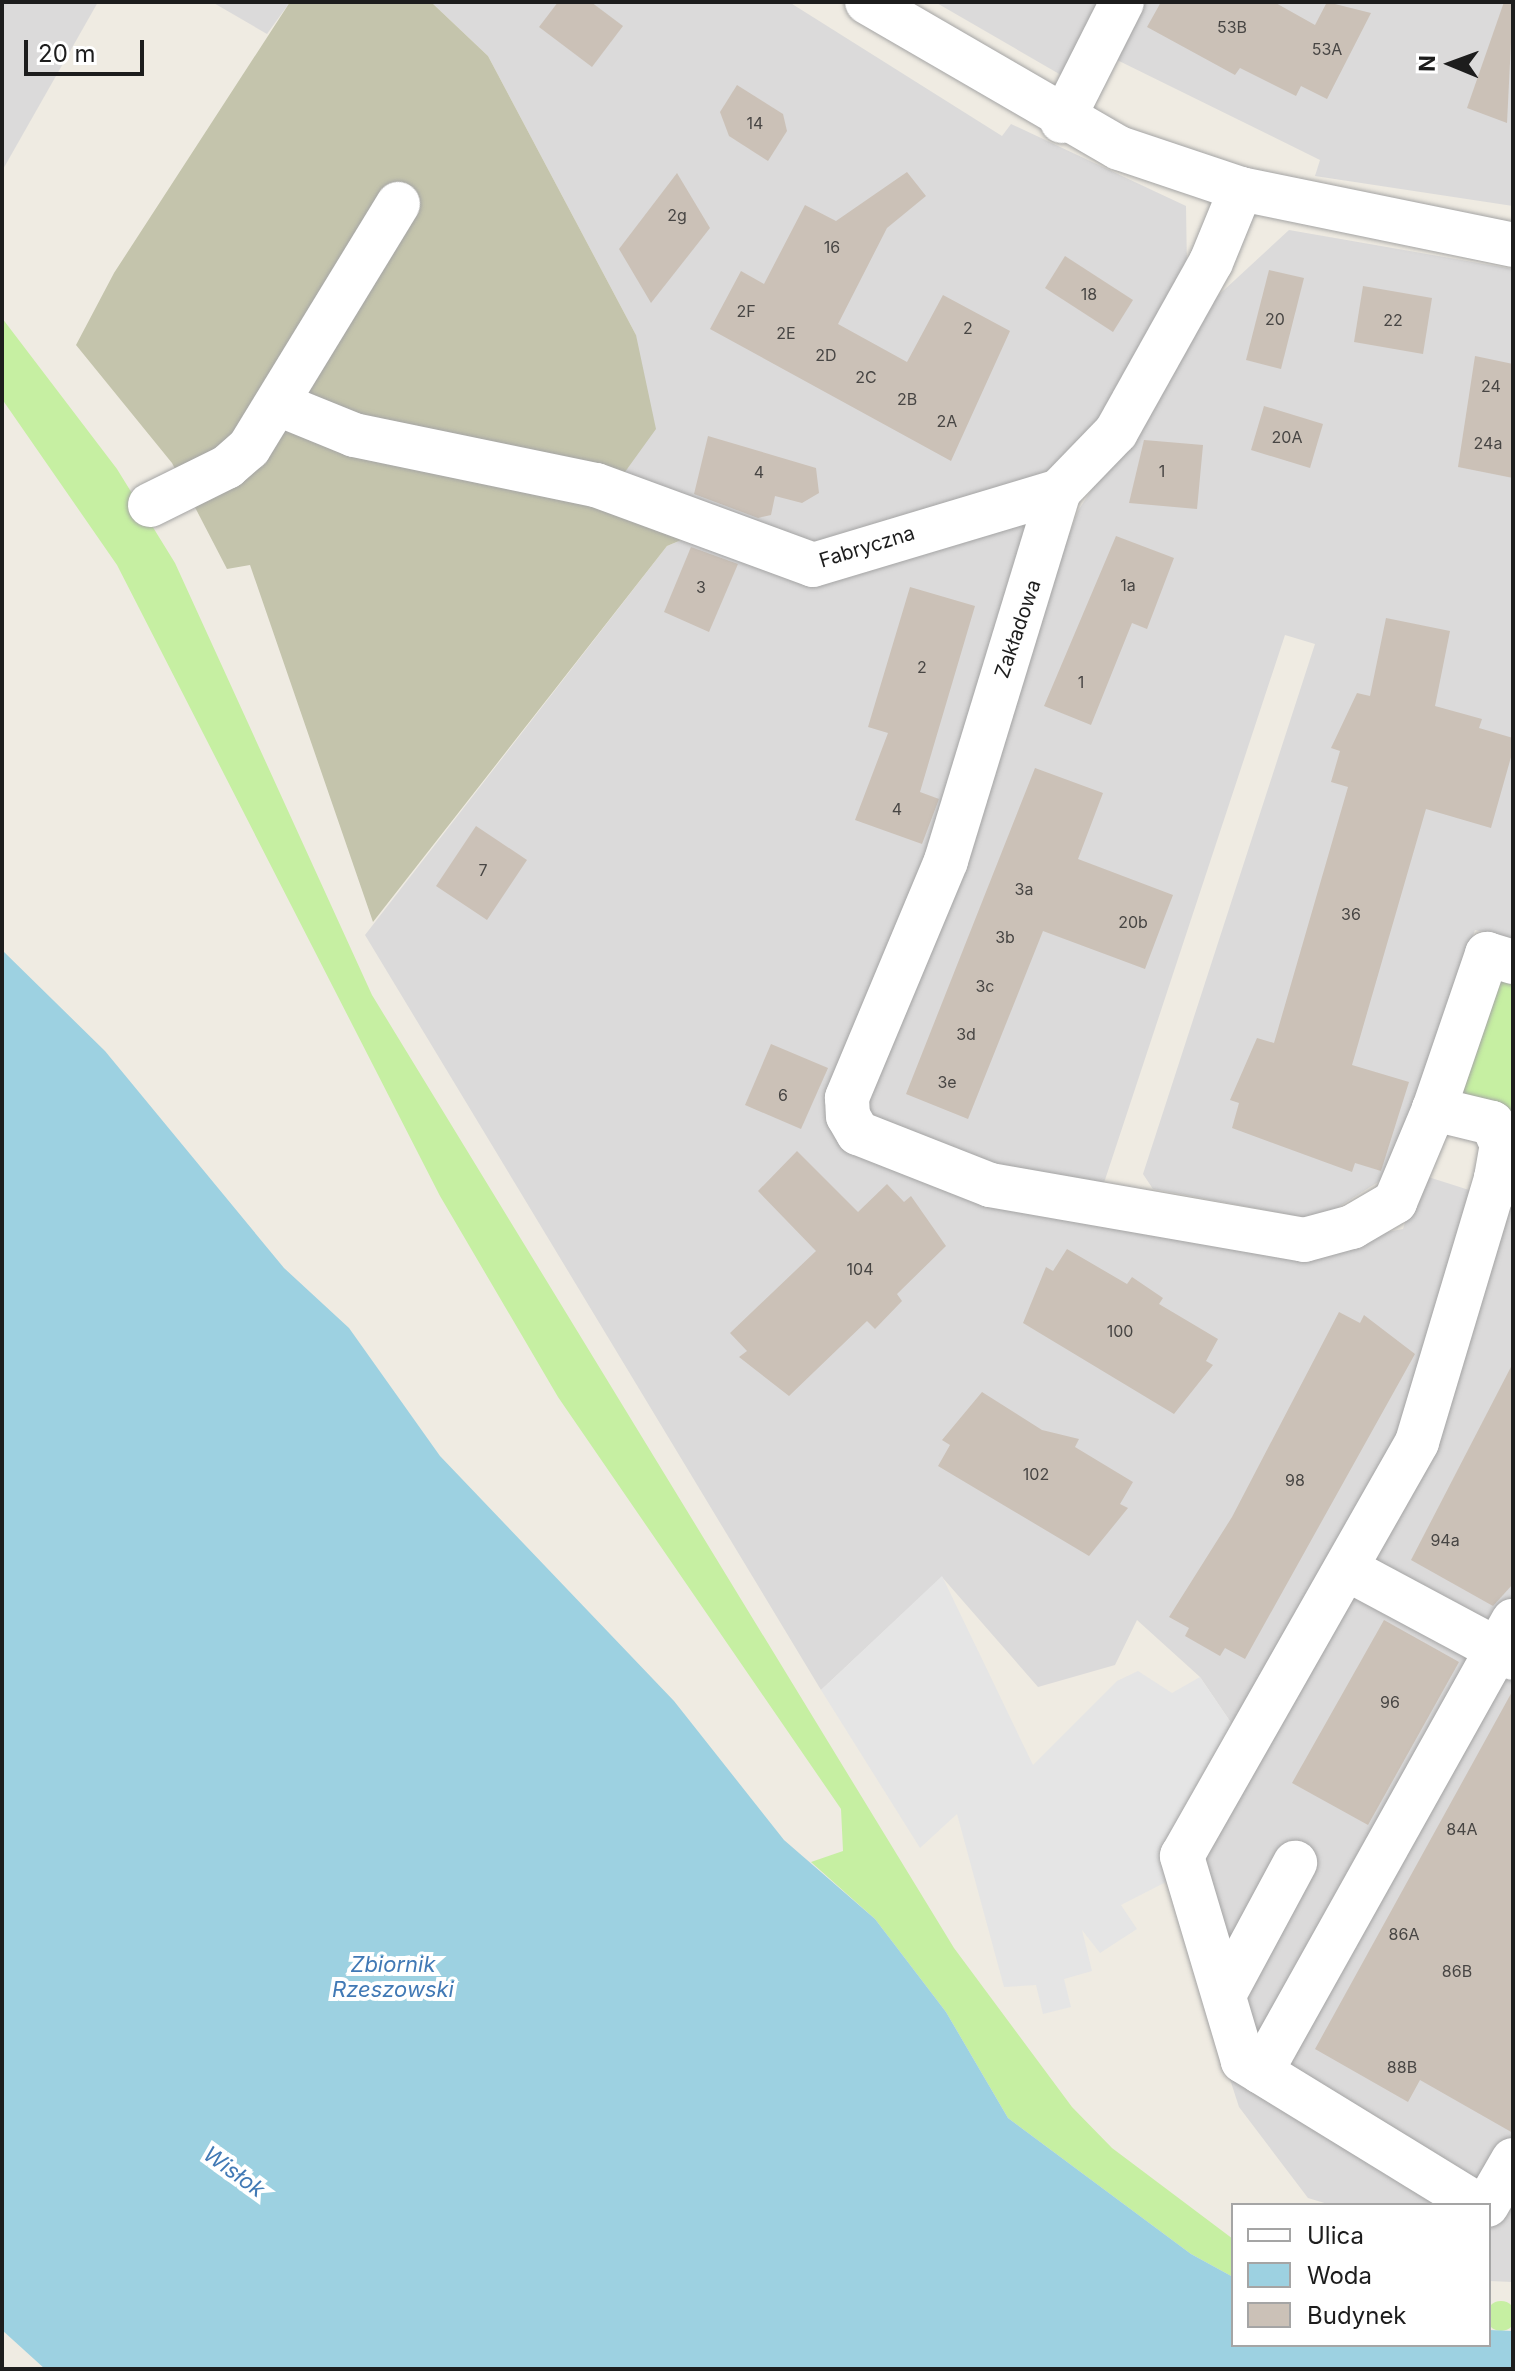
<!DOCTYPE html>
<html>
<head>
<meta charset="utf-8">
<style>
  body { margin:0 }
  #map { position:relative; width:1515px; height:2371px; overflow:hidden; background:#efebe2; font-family:Inter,sans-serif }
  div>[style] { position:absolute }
  .residential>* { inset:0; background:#dbdada }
  .construction>* { inset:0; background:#c4c4ac }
  .grass>* { inset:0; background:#c6efa2 }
  .round { border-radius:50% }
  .parking>* { inset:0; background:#e5e5e5 }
  .water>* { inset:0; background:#9dd1e1 }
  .building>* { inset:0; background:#cbc1b7 }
  .roads { filter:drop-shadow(0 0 2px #a4a4a4) drop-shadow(0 0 2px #a4a4a4) }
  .minor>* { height:44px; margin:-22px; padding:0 22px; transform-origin:22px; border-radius:22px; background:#fff }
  span { translate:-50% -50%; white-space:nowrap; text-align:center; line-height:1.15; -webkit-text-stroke:8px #fff; paint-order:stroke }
  .number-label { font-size:16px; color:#484644 }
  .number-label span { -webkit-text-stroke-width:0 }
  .street-label { font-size:20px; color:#1d1d1d }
  .water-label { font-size:22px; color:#4179b5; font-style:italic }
  .frame { position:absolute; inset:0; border:4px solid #1d1d1d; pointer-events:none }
  .legend { position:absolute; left:1231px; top:2203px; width:260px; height:144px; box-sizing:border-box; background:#fff; border:2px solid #a5a5a5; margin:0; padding:10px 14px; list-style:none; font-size:24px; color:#1d1d1d }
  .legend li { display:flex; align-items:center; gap:16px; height:40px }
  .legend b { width:40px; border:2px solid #a5a5a5 }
  .north { position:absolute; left:1411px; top:24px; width:80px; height:80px; -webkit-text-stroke:6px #fff; paint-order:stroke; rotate:271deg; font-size:22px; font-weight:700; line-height:32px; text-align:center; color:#1d1d1d }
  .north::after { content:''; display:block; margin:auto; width:28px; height:36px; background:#1d1d1d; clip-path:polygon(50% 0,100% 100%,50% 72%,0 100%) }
  .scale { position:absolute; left:24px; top:40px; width:120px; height:36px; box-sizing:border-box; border:4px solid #1d1d1d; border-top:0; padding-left:10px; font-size:24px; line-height:28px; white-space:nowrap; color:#1d1d1d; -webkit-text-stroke:6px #fff; paint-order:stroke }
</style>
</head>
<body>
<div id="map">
  <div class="residential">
    <div style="clip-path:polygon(2px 2px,98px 2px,2px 171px)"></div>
    <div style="clip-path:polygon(212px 2px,290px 2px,267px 34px)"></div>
    <div style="clip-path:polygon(431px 2px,789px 2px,1002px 136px,1011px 124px,1186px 206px,1187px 271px,1092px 431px,1069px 459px,1032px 479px,819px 550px,616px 483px,636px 335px,488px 56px)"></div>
    <div style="clip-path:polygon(935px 2px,1111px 2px,1061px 75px)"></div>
    <div style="clip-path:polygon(1140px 2px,1513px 2px,1513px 206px,1315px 176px,1320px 160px,1113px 58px)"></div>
    <div style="clip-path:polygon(1289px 230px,1513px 269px,1513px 939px,1475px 930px,1389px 1175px,1318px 1220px,1153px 1189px,1143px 1174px,1315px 644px,1285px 635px,1098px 1201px,873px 1131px,858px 1094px,1078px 511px,1210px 303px)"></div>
    <div style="clip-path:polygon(1012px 512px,1028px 531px,953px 782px,828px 1116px,1289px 1251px,1403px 1229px,1422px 1175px,1513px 1204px,1513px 2282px,1489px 2281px,1489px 2205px,1331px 2205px,1308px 2198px,1239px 2107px,1166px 1882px,1238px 1733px,1200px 1677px,1137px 1620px,1115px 1665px,1038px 1687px,942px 1577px,821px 1690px,365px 935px,667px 546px,694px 535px,786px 572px)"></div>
  </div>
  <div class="construction">
    <div style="clip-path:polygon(290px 2px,431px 2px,488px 56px,636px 335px,656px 429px,617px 483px,686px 538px,667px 546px,373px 922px,250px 565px,227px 569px,172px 463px,76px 345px,114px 273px)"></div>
  </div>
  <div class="grass">
    <div style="clip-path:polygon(2px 318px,117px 469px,175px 563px,372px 995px,954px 1948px,1072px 2107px,1112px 2148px,1233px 2239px,1233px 2277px,1191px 2254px,1008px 2118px,946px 2012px,875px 1919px,811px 1862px,843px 1851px,841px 1809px,558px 1397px,440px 1196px,117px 565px,2px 399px)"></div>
    <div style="clip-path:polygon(1501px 979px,1513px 985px,1513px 1129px,1453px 1085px)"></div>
    <div class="round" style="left:1486px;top:2301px;width:30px;height:30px"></div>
  </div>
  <div class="parking">
    <div style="clip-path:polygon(942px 1576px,1033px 1765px,1117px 1681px,1138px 1671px,1172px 1693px,1200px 1677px,1238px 1733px,1166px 1882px,1121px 1905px,1137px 1929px,1100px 1953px,1082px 1930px,1092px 1971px,1064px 1979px,1071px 2007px,1043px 2014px,1036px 1985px,1004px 1987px,957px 1814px,920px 1848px,821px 1690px)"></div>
  </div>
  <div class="water">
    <div style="clip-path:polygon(2px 950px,105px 1051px,284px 1268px,349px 1328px,440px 1456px,674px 1701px,784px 1840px,875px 1919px,946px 2012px,1008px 2118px,1191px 2254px,1233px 2277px,1233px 2345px,1489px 2345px,1489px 2330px,1513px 2331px,1513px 2369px,45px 2369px,2px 2330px)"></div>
  </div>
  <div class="building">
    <div style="clip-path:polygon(558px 2px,591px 2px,623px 26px,592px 67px,539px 27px)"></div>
    <div style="clip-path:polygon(1161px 2px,1274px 2px,1315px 25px,1327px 2px,1371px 13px,1327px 99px,1301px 86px,1296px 96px,1240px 68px,1235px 75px,1147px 27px)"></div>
    <div style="clip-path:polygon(1504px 2px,1513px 2px,1507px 123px,1467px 108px)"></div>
    <div style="clip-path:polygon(737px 85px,783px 114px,787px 131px,768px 161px,729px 136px,720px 112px)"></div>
    <div style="clip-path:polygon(907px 172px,926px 196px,887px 228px,838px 324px,907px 362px,943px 295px,1010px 331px,951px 461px,710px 329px,741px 271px,764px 284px,805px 205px,836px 221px)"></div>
    <div style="clip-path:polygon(677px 173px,710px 228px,651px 303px,619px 249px)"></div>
    <div style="clip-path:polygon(1065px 256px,1133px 300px,1113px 332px,1045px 288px)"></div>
    <div style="clip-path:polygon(1269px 270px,1304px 278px,1281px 369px,1246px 360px)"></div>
    <div style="clip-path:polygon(1363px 286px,1432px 298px,1423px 354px,1354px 342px)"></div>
    <div style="clip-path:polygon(1475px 356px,1513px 364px,1513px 478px,1458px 467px)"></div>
    <div style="clip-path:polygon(1264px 406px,1323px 424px,1310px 468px,1251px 450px)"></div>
    <div style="clip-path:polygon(708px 436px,816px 468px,819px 493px,802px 503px,775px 496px,771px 515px,758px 518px,694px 494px)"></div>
    <div style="clip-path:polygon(1144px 440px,1203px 445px,1197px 509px,1129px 503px)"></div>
    <div style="clip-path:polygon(1116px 536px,1174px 558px,1147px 629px,1132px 623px,1091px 725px,1044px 706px)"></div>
    <div style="clip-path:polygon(691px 547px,738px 564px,709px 632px,664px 612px)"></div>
    <div style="clip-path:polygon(910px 587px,975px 606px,920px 792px,939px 799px,922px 844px,855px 820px,888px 733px,868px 727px)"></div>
    <div style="clip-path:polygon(1386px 618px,1450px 631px,1435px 706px,1482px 719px,1479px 728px,1513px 738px,1513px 750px,1491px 828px,1426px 809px,1352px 1065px,1409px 1082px,1381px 1171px,1355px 1163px,1352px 1172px,1232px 1128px,1239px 1103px,1230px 1100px,1257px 1038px,1274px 1043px,1348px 787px,1331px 782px,1340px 751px,1331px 748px,1357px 693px,1370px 696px)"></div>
    <div style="clip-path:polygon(1035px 768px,1103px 793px,1078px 859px,1173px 895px,1145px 969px,1043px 931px,968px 1119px,906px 1094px)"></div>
    <div style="clip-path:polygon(476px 826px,527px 860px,487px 920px,436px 886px)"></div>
    <div style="clip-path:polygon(771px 1044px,828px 1068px,801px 1129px,745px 1105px)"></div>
    <div style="clip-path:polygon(797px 1151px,858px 1212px,887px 1184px,904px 1202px,911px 1196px,946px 1246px,897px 1294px,902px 1301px,875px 1329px,867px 1321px,789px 1396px,739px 1357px,747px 1351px,730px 1333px,816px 1251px,758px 1191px)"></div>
    <div style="clip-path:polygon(1067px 1249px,1127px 1284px,1132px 1277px,1163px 1298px,1159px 1304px,1218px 1339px,1206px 1361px,1213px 1365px,1174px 1414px,1023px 1323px,1046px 1267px,1053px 1271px)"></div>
    <div style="clip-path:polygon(1339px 1312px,1360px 1323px,1364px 1315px,1415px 1354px,1245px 1659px,1225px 1648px,1220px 1656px,1185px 1636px,1189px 1628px,1169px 1617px,1232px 1517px)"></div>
    <div style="clip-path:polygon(1513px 1363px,1513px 1584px,1493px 1606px,1411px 1560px)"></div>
    <div style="clip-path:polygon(982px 1392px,1042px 1430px,1079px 1439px,1075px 1447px,1133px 1482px,1120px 1504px,1128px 1508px,1089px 1556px,938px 1466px,950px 1445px,942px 1440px)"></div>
    <div style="clip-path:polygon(1384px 1620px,1459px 1662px,1368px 1825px,1292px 1783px)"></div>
    <div style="clip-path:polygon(1513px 1690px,1513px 2133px,1420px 2080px,1408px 2102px,1315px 2049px)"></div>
  </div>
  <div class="roads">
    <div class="minor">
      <div style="left:867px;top:2px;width:291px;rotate:30.1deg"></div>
      <div style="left:1119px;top:148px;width:129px;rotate:18.6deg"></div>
      <div style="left:1241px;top:189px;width:278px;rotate:11.6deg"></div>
      <div style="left:1062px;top:121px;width:133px;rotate:-63.2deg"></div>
      <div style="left:1241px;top:189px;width:79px;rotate:112.3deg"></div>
      <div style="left:1211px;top:262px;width:195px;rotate:119.2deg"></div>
      <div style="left:1116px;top:432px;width:82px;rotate:134deg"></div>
      <div style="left:1059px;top:491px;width:387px;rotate:107deg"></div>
      <div style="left:946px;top:861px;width:257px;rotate:112.7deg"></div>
      <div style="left:847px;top:1098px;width:18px;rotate:87deg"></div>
      <div style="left:848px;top:1116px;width:20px;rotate:60deg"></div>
      <div style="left:858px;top:1133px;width:142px;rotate:21.5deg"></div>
      <div style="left:990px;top:1185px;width:319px;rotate:9.9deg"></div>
      <div style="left:1304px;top:1240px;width:50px;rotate:-15.2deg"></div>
      <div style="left:1352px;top:1227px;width:50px;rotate:-30.2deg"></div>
      <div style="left:1395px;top:1202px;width:101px;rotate:-67.2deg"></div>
      <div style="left:278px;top:404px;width:82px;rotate:22.2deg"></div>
      <div style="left:354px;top:435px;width:247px;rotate:11.7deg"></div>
      <div style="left:596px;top:485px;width:231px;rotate:20.2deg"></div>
      <div style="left:813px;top:565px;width:257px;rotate:-16.7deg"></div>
      <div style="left:150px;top:505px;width:86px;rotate:-26.3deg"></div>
      <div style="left:227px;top:467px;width:29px;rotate:-41deg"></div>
      <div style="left:249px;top:448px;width:286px;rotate:-58.6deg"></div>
      <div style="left:1496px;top:1178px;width:34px;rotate:-80deg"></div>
      <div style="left:1502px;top:1145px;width:24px;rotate:-114deg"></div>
      <div style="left:1492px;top:1123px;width:60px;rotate:-166.4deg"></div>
      <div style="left:1434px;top:1109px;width:164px;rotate:-71.1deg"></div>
      <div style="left:1487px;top:954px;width:27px;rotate:17deg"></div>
      <div style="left:1347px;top:1569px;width:188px;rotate:28.2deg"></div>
      <div style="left:1225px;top:1993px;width:148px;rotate:-61.7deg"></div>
      <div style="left:1261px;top:2072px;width:517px;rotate:-60.81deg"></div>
      <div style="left:1478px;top:2205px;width:276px;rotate:-148.5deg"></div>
      <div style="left:1243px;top:2061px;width:214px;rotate:-106.6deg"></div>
      <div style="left:1182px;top:1856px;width:476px;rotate:-60.4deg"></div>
      <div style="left:1417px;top:1442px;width:276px;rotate:-73.3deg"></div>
      <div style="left:1496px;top:1178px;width:18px;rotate:22deg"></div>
      <div style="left:1487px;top:2205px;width:52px;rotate:-60deg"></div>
    </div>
  </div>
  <div class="number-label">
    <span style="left:1232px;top:27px">53B</span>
    <span style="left:1327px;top:49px">53A</span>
    <span style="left:755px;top:123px">14</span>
    <span style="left:677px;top:215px">2g</span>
    <span style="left:832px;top:247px">16</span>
    <span style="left:1089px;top:294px">18</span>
    <span style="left:746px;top:311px">2F</span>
    <span style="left:1275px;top:319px">20</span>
    <span style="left:1393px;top:320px">22</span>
    <span style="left:968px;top:328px">2</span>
    <span style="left:786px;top:333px">2E</span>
    <span style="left:826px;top:355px">2D</span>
    <span style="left:866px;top:377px">2C</span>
    <span style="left:1491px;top:386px">24</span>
    <span style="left:907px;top:399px">2B</span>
    <span style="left:947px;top:421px">2A</span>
    <span style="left:1287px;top:437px">20A</span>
    <span style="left:1488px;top:443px">24a</span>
    <span style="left:1162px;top:471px">1</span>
    <span style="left:759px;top:472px">4</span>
    <span style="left:1128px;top:585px">1a</span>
    <span style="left:701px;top:587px">3</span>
    <span style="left:922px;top:667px">2</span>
    <span style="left:1081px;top:682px">1</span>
    <span style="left:897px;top:809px">4</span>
    <span style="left:483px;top:870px">7</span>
    <span style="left:1024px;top:889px">3a</span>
    <span style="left:1351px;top:914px">36</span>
    <span style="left:1133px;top:922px">20b</span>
    <span style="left:1005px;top:937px">3b</span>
    <span style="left:985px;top:986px">3c</span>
    <span style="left:966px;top:1034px">3d</span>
    <span style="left:947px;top:1082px">3e</span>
    <span style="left:783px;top:1095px">6</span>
    <span style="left:860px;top:1269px">104</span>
    <span style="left:1120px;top:1331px">100</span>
    <span style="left:1036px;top:1474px">102</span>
    <span style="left:1295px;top:1480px">98</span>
    <span style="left:1445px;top:1540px">94a</span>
    <span style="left:1390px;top:1702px">96</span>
    <span style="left:1462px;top:1829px">84A</span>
    <span style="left:1404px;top:1934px">86A</span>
    <span style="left:1457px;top:1971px">86B</span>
    <span style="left:1402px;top:2067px">88B</span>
  </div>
  <div class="street-label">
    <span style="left:867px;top:547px;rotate:-17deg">Fabryczna</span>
    <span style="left:1018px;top:629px;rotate:-71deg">Zakładowa</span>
  </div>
  <div class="water-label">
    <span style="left:393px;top:1977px">Zbiornik<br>Rzeszowski</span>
    <span style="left:234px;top:2172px;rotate:36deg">Wisłok</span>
  </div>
  <div class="frame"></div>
  <ul class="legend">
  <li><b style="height:10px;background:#fff"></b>Ulica</li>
  <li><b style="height:22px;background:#9dd1e1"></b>Woda</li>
  <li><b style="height:22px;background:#cbc1b7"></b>Budynek</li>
  </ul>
  <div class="north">N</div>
  <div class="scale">20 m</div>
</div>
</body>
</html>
